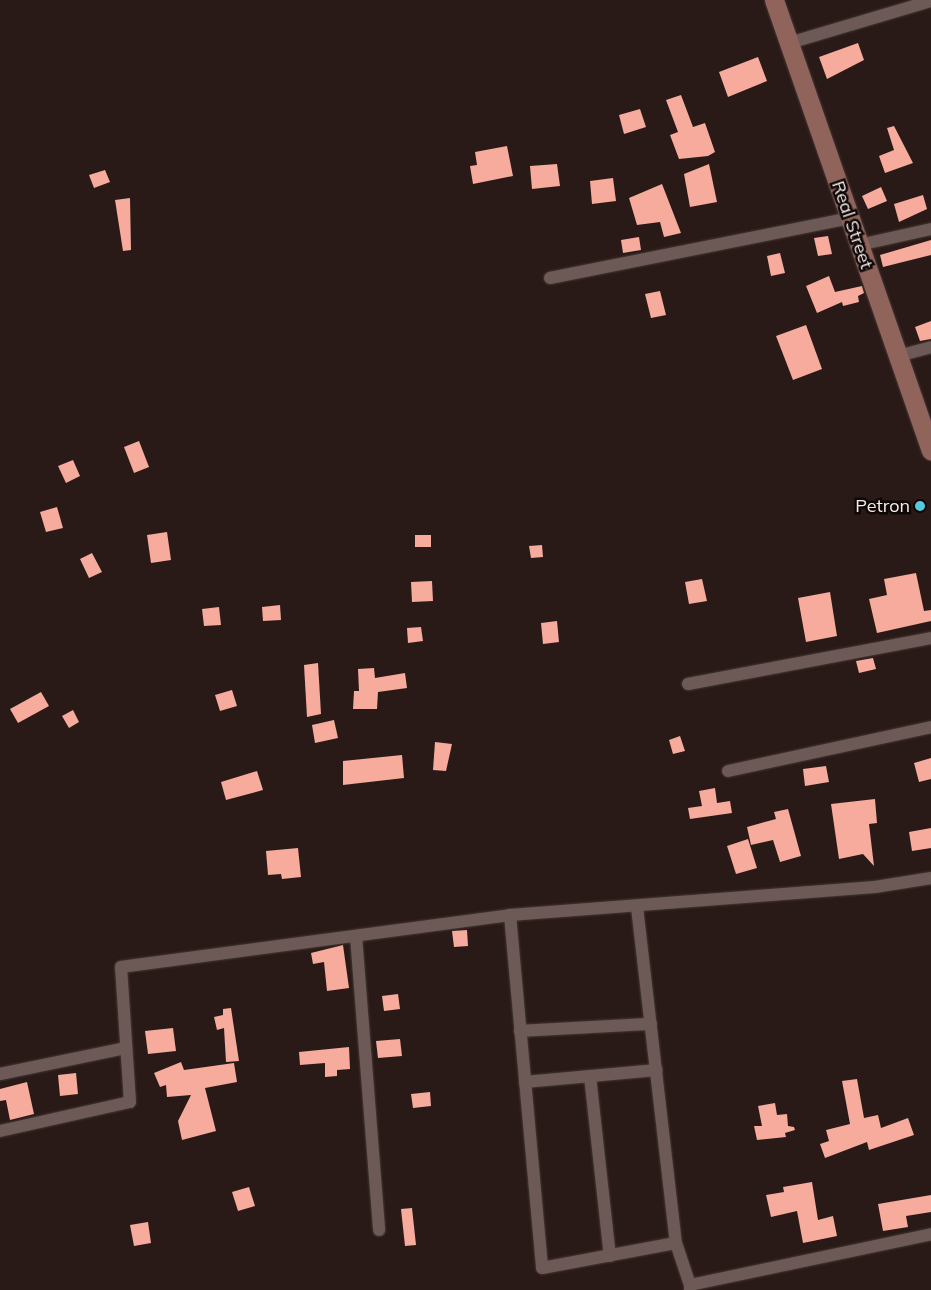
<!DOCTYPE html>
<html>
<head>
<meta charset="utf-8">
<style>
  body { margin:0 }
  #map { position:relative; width:931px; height:1290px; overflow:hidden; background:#2a1a17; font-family:Mulish,sans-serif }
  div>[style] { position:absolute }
  .building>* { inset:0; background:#f6ab9d }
  .roads { filter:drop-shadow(0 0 1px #443836) drop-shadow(0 0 1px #443836) }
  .street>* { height:12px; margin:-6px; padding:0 6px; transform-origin:6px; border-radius:6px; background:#6d5a56 }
  .secondary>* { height:19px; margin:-9.5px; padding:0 9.5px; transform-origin:9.5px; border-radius:9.5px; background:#90635b }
  .dots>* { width:14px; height:14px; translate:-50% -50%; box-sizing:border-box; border:2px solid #0e0706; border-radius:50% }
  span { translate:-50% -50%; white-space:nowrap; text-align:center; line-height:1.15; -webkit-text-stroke:5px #0e0706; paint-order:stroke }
  .street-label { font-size:18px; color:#f7ece9 }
  .poi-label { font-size:18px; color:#f7ece9 }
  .right { translate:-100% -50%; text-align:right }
</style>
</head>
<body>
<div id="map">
  <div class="building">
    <div style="clip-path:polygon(858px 43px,864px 60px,827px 79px,819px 57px)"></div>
    <div style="clip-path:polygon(758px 57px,767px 81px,728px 97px,719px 72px)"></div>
    <div style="clip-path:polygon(681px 95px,693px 127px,705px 123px,715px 152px,708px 156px,679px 159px,670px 135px,678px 132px,666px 100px)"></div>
    <div style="clip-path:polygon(640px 109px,646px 127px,624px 134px,619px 115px)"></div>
    <div style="clip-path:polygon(894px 126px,913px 163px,885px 173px,879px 156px,894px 150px,887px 128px)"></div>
    <div style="clip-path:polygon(507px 146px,513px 176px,473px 184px,470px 166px,477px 165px,475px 152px)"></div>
    <div style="clip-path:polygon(557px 164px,560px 186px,532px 189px,530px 166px)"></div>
    <div style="clip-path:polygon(709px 164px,717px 202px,690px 207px,684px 174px)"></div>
    <div style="clip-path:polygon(105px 170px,110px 182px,94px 188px,89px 175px)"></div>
    <div style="clip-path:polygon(613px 178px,616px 201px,592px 204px,590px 181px)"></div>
    <div style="clip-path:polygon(662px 184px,681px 233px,664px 237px,660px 222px,637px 225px,629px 198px)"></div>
    <div style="clip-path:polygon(881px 187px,887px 201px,868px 209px,862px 196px)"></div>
    <div style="clip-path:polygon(923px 195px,927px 209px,899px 222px,894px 204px)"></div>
    <div style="clip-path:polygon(130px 198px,131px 250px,123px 251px,115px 200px)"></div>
    <div style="clip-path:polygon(828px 236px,832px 254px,818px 256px,814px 238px)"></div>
    <div style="clip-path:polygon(639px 237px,641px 250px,623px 253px,621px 240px)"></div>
    <div style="clip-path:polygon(931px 240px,931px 255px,883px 267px,880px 255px)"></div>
    <div style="clip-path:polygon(780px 253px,785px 273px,771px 276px,767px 256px)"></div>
    <div style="clip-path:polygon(829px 276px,835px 292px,862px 286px,864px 293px,858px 296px,859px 302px,843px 306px,842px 302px,817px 313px,806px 286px)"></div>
    <div style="clip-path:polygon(660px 291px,666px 315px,651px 318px,645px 294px)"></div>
    <div style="clip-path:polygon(931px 321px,931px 339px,920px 341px,915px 327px)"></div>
    <div style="clip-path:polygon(806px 325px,822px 369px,793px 380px,776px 336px)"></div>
    <div style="clip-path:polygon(139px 441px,149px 467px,134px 473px,124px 447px)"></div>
    <div style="clip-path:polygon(73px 460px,80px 476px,66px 483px,58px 466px)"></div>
    <div style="clip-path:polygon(57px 507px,63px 528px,46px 532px,40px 512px)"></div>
    <div style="clip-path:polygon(167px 532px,171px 560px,151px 563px,147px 535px)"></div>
    <div style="clip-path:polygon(415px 535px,431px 535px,431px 547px,415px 547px)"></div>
    <div style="clip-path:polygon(542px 545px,543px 557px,531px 558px,529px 546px)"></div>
    <div style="clip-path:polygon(92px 553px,102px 572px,89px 578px,80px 559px)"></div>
    <div style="clip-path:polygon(916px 573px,924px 611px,931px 610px,931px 621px,877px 633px,869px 599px,887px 595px,884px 579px)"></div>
    <div style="clip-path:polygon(702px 579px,707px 601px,689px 604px,685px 582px)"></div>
    <div style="clip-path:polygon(432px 581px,433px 601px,412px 602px,411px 582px)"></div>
    <div style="clip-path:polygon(830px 592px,837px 636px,806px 642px,798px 598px)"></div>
    <div style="clip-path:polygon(280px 605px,281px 620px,263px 621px,262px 607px)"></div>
    <div style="clip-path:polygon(219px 607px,221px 625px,204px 626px,202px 609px)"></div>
    <div style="clip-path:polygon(557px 621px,559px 642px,543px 644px,541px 623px)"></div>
    <div style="clip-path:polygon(421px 627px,423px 641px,408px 643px,407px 628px)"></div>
    <div style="clip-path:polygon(873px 658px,876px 669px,859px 673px,856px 661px)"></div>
    <div style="clip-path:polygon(318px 663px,321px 714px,307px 717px,304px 665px)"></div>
    <div style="clip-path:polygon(374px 668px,375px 678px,405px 673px,407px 688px,378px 692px,377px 709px,353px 709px,354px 691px,359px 691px,358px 669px)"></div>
    <div style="clip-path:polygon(232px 690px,237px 706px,220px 711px,215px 695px)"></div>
    <div style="clip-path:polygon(41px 692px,49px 706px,18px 723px,10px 709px)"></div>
    <div style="clip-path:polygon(73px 710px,79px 722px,69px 728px,62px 716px)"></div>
    <div style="clip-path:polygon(334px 720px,338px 738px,315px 743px,312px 725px)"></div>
    <div style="clip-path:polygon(680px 736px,685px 751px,673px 754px,669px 740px)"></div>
    <div style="clip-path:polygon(435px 742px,452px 744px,446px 771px,433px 770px)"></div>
    <div style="clip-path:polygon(402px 755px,404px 778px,343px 785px,343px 761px)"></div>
    <div style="clip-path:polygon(931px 758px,931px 779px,919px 782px,914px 763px)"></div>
    <div style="clip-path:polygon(826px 766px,829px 782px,805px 786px,803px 769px)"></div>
    <div style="clip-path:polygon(257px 771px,263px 790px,226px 800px,221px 782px)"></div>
    <div style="clip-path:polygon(715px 788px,717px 803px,730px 801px,732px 813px,690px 819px,688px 808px,702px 806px,699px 791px)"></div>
    <div style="clip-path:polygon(875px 799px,877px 823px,869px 824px,874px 866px,863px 854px,839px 859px,831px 804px)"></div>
    <div style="clip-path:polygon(788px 809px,801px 856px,780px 862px,773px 840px,751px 845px,747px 827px,776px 819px,774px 812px)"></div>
    <div style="clip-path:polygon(931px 828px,931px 848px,912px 851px,909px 832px)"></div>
    <div style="clip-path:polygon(748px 839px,757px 868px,736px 874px,727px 846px)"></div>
    <div style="clip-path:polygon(298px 848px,301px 877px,282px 879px,281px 874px,268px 875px,266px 851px)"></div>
    <div style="clip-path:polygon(467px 930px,468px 946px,454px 947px,452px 931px)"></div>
    <div style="clip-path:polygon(343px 945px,349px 988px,327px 991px,324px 962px,313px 964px,311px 953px)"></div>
    <div style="clip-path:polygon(398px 994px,400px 1009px,384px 1011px,382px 996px)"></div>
    <div style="clip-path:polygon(231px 1008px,239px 1061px,226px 1062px,224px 1028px,217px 1030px,214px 1017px,223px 1015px,223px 1009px)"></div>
    <div style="clip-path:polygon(173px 1028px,176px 1051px,148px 1054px,145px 1031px)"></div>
    <div style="clip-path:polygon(400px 1039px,402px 1056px,378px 1058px,376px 1041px)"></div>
    <div style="clip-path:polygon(349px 1047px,350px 1069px,337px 1070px,337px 1076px,325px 1077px,325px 1063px,300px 1065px,299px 1052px)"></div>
    <div style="clip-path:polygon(181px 1062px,184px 1070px,234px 1063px,237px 1082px,205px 1088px,216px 1131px,182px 1140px,178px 1121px,191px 1095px,167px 1097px,166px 1085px,160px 1087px,154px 1073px)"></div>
    <div style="clip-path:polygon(76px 1073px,78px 1094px,60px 1096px,58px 1075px)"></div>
    <div style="clip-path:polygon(857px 1079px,864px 1118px,878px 1115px,881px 1128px,908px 1118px,914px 1135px,869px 1150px,867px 1142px,825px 1158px,820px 1144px,829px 1141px,826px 1130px,850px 1124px,842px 1081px)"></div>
    <div style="clip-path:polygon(27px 1082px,34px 1114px,10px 1120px,6px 1100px,0 1101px,0 1089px)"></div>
    <div style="clip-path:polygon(430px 1092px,431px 1106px,413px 1108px,411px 1094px)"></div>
    <div style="clip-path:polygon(775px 1103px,777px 1115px,787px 1114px,788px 1126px,794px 1127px,795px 1130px,785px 1133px,786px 1137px,757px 1140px,754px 1126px,762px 1126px,758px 1106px)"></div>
    <div style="clip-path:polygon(812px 1182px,818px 1220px,833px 1216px,837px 1236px,803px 1243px,797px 1211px,771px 1217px,766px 1195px,784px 1192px,783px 1187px)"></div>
    <div style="clip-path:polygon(249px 1187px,255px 1206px,238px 1211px,232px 1192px)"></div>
    <div style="clip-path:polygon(931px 1195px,931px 1212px,906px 1216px,908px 1227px,883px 1231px,878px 1204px)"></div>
    <div style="clip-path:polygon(412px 1208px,416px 1245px,405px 1246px,401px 1209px)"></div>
    <div style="clip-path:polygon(148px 1222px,151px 1243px,134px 1246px,130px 1225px)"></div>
  </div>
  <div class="roads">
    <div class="street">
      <div style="left:789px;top:43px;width:148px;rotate:-16.5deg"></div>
      <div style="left:859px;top:245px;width:74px;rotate:-12.5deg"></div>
      <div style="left:550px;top:278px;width:306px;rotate:-11.3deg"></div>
      <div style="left:898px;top:356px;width:34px;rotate:-15deg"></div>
      <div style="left:688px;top:684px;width:247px;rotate:-10.7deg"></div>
      <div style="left:728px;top:771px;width:208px;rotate:-12.2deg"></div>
      <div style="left:637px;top:907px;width:338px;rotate:83.4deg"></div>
      <div style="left:676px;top:1243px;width:44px;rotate:71.6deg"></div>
      <div style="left:510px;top:915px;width:354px;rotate:84.8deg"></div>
      <div style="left:542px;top:1268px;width:136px;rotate:-10.6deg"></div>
      <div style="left:356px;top:936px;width:295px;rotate:85.5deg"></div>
      <div style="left:520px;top:1031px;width:131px;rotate:-3.1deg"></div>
      <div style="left:0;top:1074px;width:129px;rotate:-11.7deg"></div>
      <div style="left:590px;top:1076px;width:181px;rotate:83.7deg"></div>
      <div style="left:525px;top:1082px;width:132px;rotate:-5.2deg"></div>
      <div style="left:0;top:1131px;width:133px;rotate:-12.6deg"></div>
      <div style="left:130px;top:1102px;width:135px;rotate:-93.8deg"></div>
      <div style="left:121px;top:967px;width:392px;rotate:-7.6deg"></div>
      <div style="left:510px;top:915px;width:366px;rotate:-4.4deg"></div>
      <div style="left:875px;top:887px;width:57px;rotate:-9.1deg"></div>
      <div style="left:690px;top:1290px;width:5px;rotate:-90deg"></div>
      <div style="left:690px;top:1285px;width:246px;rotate:-11.9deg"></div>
    </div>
    <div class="secondary">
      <div style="left:774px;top:0;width:477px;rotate:70.8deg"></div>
    </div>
  </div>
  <div class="dots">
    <div style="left:920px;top:506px;background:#55cadf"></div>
  </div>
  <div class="street-label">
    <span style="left:852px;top:225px;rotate:71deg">Real Street</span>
  </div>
  <div class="poi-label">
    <span class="right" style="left:910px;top:506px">Petron</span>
  </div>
</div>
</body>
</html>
